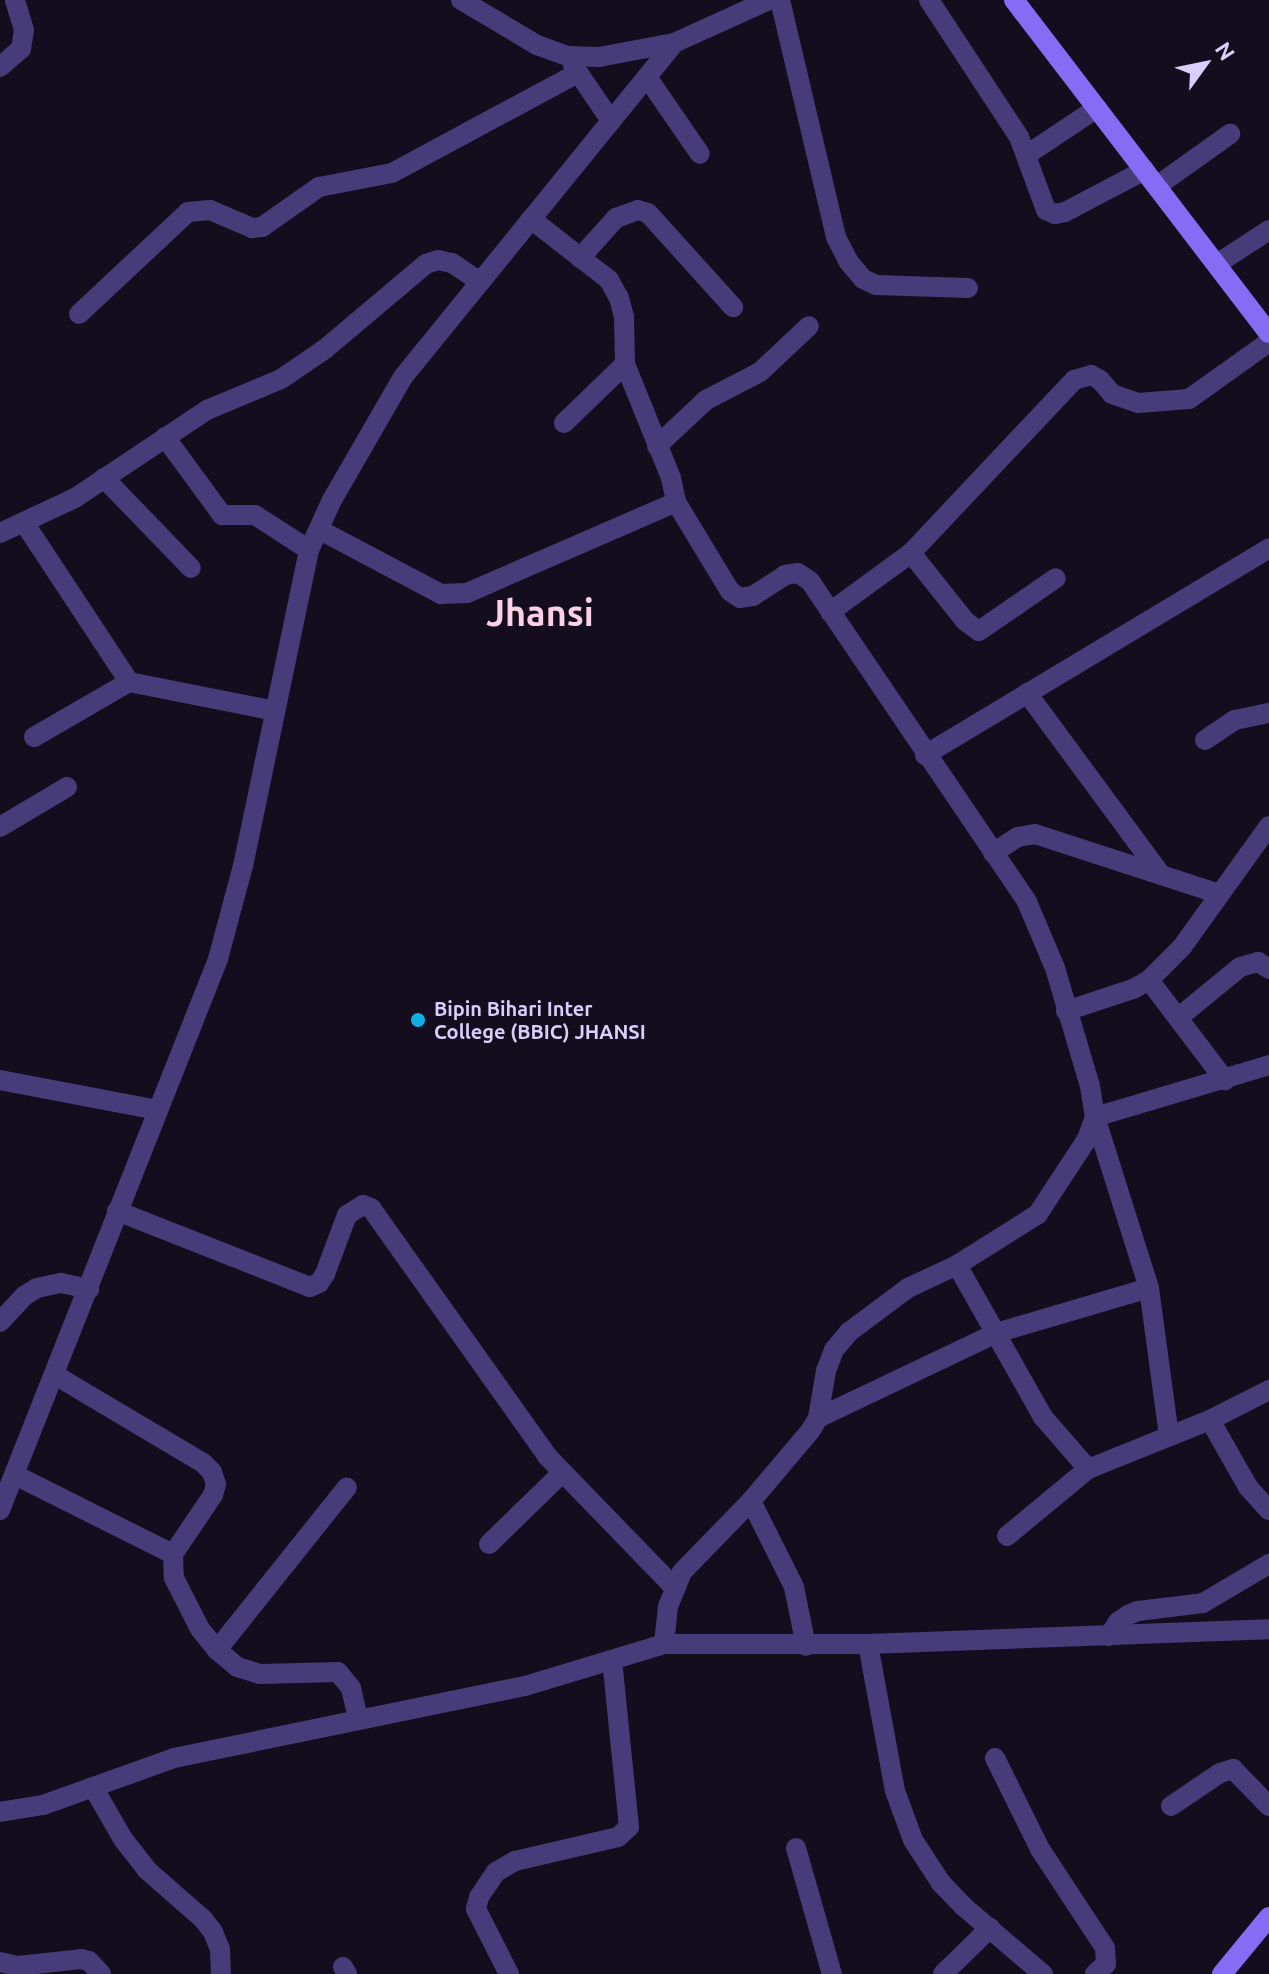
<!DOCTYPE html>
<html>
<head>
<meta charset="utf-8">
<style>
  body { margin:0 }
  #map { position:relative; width:1269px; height:1974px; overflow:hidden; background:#130d1e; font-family:Ubuntu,sans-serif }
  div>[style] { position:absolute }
  .street>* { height:20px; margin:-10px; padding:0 10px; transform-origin:10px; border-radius:10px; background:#473c7a }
  .secondary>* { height:20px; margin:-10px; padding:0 10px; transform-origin:10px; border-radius:10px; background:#846cf5 }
  .dots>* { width:22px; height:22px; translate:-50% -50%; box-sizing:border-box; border:4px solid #130d1e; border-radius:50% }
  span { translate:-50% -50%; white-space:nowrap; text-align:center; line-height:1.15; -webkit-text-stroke:6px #130d1e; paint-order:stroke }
  .poi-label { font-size:20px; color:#dacefc; font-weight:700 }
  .left { translate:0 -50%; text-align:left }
  .town-label { font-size:36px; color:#fcd0e5; font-weight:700 }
  .north { position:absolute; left:1165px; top:24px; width:80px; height:80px; -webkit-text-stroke:6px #130d1e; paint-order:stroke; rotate:57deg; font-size:22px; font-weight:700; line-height:32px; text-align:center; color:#dacefc }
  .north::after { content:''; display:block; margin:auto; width:28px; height:36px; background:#dacefc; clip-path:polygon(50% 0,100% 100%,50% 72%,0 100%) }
</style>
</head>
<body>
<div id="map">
  <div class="street">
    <div style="left:461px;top:0;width:88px;rotate:30.6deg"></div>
    <div style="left:537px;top:45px;width:32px;rotate:20deg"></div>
    <div style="left:567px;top:56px;width:32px;rotate:2deg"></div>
    <div style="left:599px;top:57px;width:76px;rotate:-10.6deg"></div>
    <div style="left:674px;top:43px;width:104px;rotate:-24.4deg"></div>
    <div style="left:780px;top:0;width:244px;rotate:76.7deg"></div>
    <div style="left:836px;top:237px;width:27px;rotate:63deg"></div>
    <div style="left:848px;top:261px;width:23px;rotate:50deg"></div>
    <div style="left:863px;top:279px;width:14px;rotate:25deg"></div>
    <div style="left:876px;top:285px;width:92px;rotate:1.9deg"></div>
    <div style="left:929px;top:0;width:164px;rotate:56.7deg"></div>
    <div style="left:1019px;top:137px;width:78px;rotate:69.7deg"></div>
    <div style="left:1046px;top:210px;width:10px;rotate:24deg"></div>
    <div style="left:1055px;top:214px;width:10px;rotate:-11deg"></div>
    <div style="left:1065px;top:212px;width:90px;rotate:-27.7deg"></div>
    <div style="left:573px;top:65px;width:68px;rotate:55.8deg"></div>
    <div style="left:0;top:67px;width:28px;rotate:-41deg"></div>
    <div style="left:21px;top:49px;width:19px;rotate:-81deg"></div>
    <div style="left:24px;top:30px;width:31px;rotate:-107deg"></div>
    <div style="left:647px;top:77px;width:93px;rotate:55.5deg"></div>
    <div style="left:1028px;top:154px;width:83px;rotate:-33.7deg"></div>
    <div style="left:1157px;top:186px;width:90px;rotate:-35.5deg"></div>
    <div style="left:531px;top:219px;width:99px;rotate:38deg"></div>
    <div style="left:609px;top:280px;width:21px;rotate:61deg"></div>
    <div style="left:619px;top:298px;width:20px;rotate:75deg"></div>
    <div style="left:624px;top:317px;width:47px;rotate:88.8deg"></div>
    <div style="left:625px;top:364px;width:123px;rotate:68deg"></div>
    <div style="left:671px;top:478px;width:25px;rotate:78deg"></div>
    <div style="left:580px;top:258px;width:54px;rotate:-48deg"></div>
    <div style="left:616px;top:218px;width:23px;rotate:-20deg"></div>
    <div style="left:638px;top:210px;width:10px;rotate:17deg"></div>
    <div style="left:648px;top:213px;width:127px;rotate:47.9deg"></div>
    <div style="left:1217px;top:264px;width:62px;rotate:-33.2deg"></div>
    <div style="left:79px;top:314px;width:149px;rotate:-43.1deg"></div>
    <div style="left:188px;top:212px;width:22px;rotate:-5deg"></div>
    <div style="left:210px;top:210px;width:46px;rotate:23.2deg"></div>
    <div style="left:252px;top:228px;width:10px;rotate:-6deg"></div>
    <div style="left:262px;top:227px;width:70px;rotate:-35.1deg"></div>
    <div style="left:319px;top:187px;width:74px;rotate:-10.9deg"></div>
    <div style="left:392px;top:173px;width:211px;rotate:-28.3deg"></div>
    <div style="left:564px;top:423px;width:85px;rotate:-44deg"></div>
    <div style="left:165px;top:437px;width:97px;rotate:53.8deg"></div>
    <div style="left:222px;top:515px;width:33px"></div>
    <div style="left:255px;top:515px;width:64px;rotate:32.9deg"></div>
    <div style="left:657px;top:446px;width:67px;rotate:-43.2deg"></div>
    <div style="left:706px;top:400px;width:61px;rotate:-27.4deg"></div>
    <div style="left:760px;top:372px;width:67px;rotate:-43.2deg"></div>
    <div style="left:104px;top:478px;width:125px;rotate:46deg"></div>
    <div style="left:25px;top:524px;width:189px;rotate:56.6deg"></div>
    <div style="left:320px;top:530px;width:137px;rotate:27.9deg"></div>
    <div style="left:441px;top:594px;width:26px;rotate:-2deg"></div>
    <div style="left:467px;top:593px;width:228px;rotate:-23.5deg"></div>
    <div style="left:676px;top:502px;width:104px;rotate:58.8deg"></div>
    <div style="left:730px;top:591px;width:12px;rotate:35deg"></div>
    <div style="left:740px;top:598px;width:13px;rotate:-9deg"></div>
    <div style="left:753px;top:596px;width:38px;rotate:-33deg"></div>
    <div style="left:785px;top:575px;width:13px;rotate:-9deg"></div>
    <div style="left:798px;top:573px;width:14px;rotate:34deg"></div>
    <div style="left:810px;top:581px;width:387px;rotate:55.9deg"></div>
    <div style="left:1027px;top:902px;width:72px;rotate:67deg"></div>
    <div style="left:1055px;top:968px;width:123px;rotate:73.5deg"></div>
    <div style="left:1090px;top:1086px;width:31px;rotate:81deg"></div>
    <div style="left:1095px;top:1117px;width:23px;rotate:110deg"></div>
    <div style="left:1087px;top:1139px;width:90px;rotate:123.2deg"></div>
    <div style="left:1038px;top:1214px;width:96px;rotate:147.8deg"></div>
    <div style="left:957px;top:1265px;width:54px;rotate:154.9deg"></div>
    <div style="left:908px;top:1288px;width:74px;rotate:143.3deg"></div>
    <div style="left:849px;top:1332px;width:23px;rotate:130deg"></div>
    <div style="left:834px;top:1350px;width:22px;rotate:111deg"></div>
    <div style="left:826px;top:1371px;width:48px;rotate:99.7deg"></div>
    <div style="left:818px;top:1418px;width:14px;rotate:120deg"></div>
    <div style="left:811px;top:1430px;width:93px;rotate:130.2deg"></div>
    <div style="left:751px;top:1501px;width:99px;rotate:134.2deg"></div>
    <div style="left:682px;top:1572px;width:37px;rotate:112deg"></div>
    <div style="left:668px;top:1606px;width:38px;rotate:96deg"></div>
    <div style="left:0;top:533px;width:83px;rotate:-25deg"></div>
    <div style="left:75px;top:498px;width:159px;rotate:-33.7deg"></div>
    <div style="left:207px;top:410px;width:80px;rotate:-22.7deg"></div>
    <div style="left:281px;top:379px;width:53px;rotate:-34.3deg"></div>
    <div style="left:325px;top:349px;width:132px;rotate:-40.1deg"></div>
    <div style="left:426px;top:264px;width:13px;rotate:-18deg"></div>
    <div style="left:438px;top:260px;width:14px;rotate:12deg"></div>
    <div style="left:452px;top:263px;width:34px;rotate:34deg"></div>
    <div style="left:911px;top:553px;width:87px;rotate:51.5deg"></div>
    <div style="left:965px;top:621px;width:17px;rotate:36deg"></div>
    <div style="left:979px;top:631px;width:93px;rotate:-34.5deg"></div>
    <div style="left:830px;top:612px;width:100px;rotate:-36.1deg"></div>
    <div style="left:911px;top:553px;width:238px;rotate:-46.7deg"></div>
    <div style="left:1074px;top:380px;width:18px;rotate:-16deg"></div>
    <div style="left:1091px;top:375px;width:10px;rotate:29deg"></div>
    <div style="left:1100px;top:380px;width:18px;rotate:49deg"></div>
    <div style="left:1112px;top:394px;width:28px;rotate:19deg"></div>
    <div style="left:1138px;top:403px;width:51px;rotate:-4.5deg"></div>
    <div style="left:1189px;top:399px;width:98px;rotate:-35.5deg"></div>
    <div style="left:1027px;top:693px;width:226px;rotate:53.6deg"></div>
    <div style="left:34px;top:737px;width:110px;rotate:-30.1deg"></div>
    <div style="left:129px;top:682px;width:149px;rotate:11.2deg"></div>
    <div style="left:1205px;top:740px;width:36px;rotate:-34deg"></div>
    <div style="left:1235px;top:720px;width:35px;rotate:-12deg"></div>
    <div style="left:925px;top:755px;width:401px;rotate:-31deg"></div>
    <div style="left:0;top:827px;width:78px;rotate:-30.8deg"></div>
    <div style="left:993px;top:853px;width:30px;rotate:-33deg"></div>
    <div style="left:1018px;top:837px;width:17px;rotate:-10deg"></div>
    <div style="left:1035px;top:834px;width:194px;rotate:18deg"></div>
    <div style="left:1149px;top:980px;width:126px;rotate:52.8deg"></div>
    <div style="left:1066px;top:1011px;width:71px;rotate:-18.2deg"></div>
    <div style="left:1133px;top:989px;width:18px;rotate:-29deg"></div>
    <div style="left:1149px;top:980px;width:47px;rotate:-45deg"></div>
    <div style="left:1182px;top:947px;width:149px;rotate:-54.3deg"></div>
    <div style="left:1178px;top:1018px;width:80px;rotate:-39.4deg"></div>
    <div style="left:1240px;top:967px;width:19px;rotate:-16deg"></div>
    <div style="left:1258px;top:962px;width:13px;rotate:32deg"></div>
    <div style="left:0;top:1080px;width:161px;rotate:10.8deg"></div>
    <div style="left:117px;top:1211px;width:207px;rotate:21.5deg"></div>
    <div style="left:310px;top:1287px;width:10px;rotate:-24deg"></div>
    <div style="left:319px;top:1283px;width:11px;rotate:-56deg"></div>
    <div style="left:325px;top:1274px;width:63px;rotate:-69.6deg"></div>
    <div style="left:347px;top:1215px;width:19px;rotate:-32deg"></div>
    <div style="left:363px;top:1205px;width:9px;rotate:21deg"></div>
    <div style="left:371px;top:1208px;width:304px;rotate:54.6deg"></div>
    <div style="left:547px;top:1456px;width:182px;rotate:45.9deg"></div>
    <div style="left:957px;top:1265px;width:175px;rotate:60.5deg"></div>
    <div style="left:1043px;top:1417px;width:69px;rotate:49.1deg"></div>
    <div style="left:1088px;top:1469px;width:131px;rotate:-21.9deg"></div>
    <div style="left:1210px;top:1420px;width:77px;rotate:60.4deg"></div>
    <div style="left:1248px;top:1487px;width:31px;rotate:48deg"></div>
    <div style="left:0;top:1322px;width:35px;rotate:-47deg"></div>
    <div style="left:24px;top:1296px;width:15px;rotate:-32deg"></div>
    <div style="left:37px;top:1288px;width:25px;rotate:-12deg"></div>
    <div style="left:61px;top:1283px;width:29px;rotate:12deg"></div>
    <div style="left:55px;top:1375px;width:172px;rotate:30.7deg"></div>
    <div style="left:203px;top:1463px;width:13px;rotate:45deg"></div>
    <div style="left:212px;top:1472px;width:13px;rotate:72deg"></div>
    <div style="left:216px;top:1484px;width:11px;rotate:105deg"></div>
    <div style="left:213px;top:1495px;width:71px;rotate:124.1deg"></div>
    <div style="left:173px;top:1554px;width:24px;rotate:88deg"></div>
    <div style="left:174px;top:1578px;width:57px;rotate:63deg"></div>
    <div style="left:200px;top:1629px;width:27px;rotate:51deg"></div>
    <div style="left:217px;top:1650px;width:26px;rotate:40deg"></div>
    <div style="left:237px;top:1667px;width:24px;rotate:17deg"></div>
    <div style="left:260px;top:1674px;width:78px;rotate:-1.5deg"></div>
    <div style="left:338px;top:1672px;width:21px;rotate:51deg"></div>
    <div style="left:351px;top:1688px;width:31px;rotate:77deg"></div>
    <div style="left:818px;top:1418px;width:197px;rotate:-25.5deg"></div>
    <div style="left:996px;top:1333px;width:159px;rotate:-16.4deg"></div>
    <div style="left:1210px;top:1420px;width:66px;rotate:-27deg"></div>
    <div style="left:1169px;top:1436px;width:149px;rotate:-97.7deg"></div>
    <div style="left:1149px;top:1288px;width:179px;rotate:-107.5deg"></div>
    <div style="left:1095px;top:1117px;width:182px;rotate:-16.6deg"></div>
    <div style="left:15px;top:1475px;width:177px;rotate:26.6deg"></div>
    <div style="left:751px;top:1501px;width:96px;rotate:63.4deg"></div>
    <div style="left:794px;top:1587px;width:60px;rotate:78.5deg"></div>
    <div style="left:0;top:1510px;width:593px;rotate:-68.41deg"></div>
    <div style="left:218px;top:959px;width:96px;rotate:-75deg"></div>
    <div style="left:243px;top:866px;width:323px;rotate:-78.2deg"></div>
    <div style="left:309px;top:550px;width:55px;rotate:-65.3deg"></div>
    <div style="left:332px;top:500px;width:142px;rotate:-60deg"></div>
    <div style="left:403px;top:377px;width:430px;rotate:-50.9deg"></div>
    <div style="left:1007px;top:1536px;width:105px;rotate:-39.6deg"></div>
    <div style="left:489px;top:1544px;width:102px;rotate:-44.2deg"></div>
    <div style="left:1109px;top:1636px;width:17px;rotate:-57deg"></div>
    <div style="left:1118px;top:1622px;width:12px;rotate:-35deg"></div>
    <div style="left:1128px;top:1615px;width:11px;rotate:-22deg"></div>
    <div style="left:1138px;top:1611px;width:65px;rotate:-7deg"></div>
    <div style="left:1203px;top:1603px;width:77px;rotate:-30.6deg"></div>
    <div style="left:868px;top:1644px;width:149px;rotate:79.6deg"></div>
    <div style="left:895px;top:1791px;width:52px;rotate:69.8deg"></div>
    <div style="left:913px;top:1840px;width:51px;rotate:56.9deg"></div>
    <div style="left:941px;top:1883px;width:32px;rotate:46deg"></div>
    <div style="left:963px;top:1906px;width:105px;rotate:40.4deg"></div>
    <div style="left:217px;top:1650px;width:208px;rotate:-51.4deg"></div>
    <div style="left:995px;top:1758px;width:102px;rotate:63.7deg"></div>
    <div style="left:1040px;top:1849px;width:118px;rotate:56.7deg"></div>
    <div style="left:1105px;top:1948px;width:16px;rotate:86deg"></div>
    <div style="left:1106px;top:1964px;width:15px;rotate:138deg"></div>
    <div style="left:93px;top:1787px;width:60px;rotate:60deg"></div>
    <div style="left:123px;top:1839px;width:39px;rotate:52deg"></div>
    <div style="left:147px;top:1870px;width:74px;rotate:41.2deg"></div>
    <div style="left:203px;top:1919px;width:16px;rotate:52deg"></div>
    <div style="left:213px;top:1932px;width:18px;rotate:68deg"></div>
    <div style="left:220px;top:1949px;width:25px;rotate:88deg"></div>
    <div style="left:1171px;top:1806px;width:59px;rotate:-34deg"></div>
    <div style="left:1220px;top:1773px;width:14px;rotate:-17deg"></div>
    <div style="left:1233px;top:1769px;width:52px;rotate:45.8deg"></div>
    <div style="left:0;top:1812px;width:44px;rotate:-9.2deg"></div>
    <div style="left:43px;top:1805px;width:139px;rotate:-19.7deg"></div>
    <div style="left:174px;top:1758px;width:358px;rotate:-11.6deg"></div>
    <div style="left:525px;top:1686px;width:145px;rotate:-16.8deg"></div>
    <div style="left:664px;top:1644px;width:204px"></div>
    <div style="left:868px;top:1644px;width:401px;rotate:-2.1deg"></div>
    <div style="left:796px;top:1848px;width:131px;rotate:74.1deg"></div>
    <div style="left:0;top:1962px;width:18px;rotate:13deg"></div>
    <div style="left:18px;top:1966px;width:63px;rotate:-6.3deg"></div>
    <div style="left:81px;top:1959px;width:8px;rotate:14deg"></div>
    <div style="left:89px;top:1961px;width:18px;rotate:47deg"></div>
    <div style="left:343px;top:1967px;width:8px;rotate:60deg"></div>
    <div style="left:509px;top:1974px;width:73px;rotate:-116.9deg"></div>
    <div style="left:476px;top:1909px;width:12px;rotate:-76deg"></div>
    <div style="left:479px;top:1897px;width:30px;rotate:-56deg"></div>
    <div style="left:496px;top:1872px;width:22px;rotate:-30deg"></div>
    <div style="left:515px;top:1861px;width:106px;rotate:-13.1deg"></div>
    <div style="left:618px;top:1837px;width:15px;rotate:-42deg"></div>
    <div style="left:629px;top:1827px;width:168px;rotate:-95.8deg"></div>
    <div style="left:943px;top:1974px;width:66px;rotate:-44.4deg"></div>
  </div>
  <div class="secondary">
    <div style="left:1014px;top:0;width:419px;rotate:52.6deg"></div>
    <div style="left:1222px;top:1974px;width:74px;rotate:-50.5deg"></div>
  </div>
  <div class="dots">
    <div style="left:418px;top:1020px;background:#10b0e5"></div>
  </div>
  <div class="poi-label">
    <span class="left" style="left:434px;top:1020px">Bipin Bihari Inter<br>College (BBIC) JHANSI</span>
  </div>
  <div class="town-label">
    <span style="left:540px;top:613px">Jhansi</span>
  </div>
  <div class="north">N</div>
</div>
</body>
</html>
